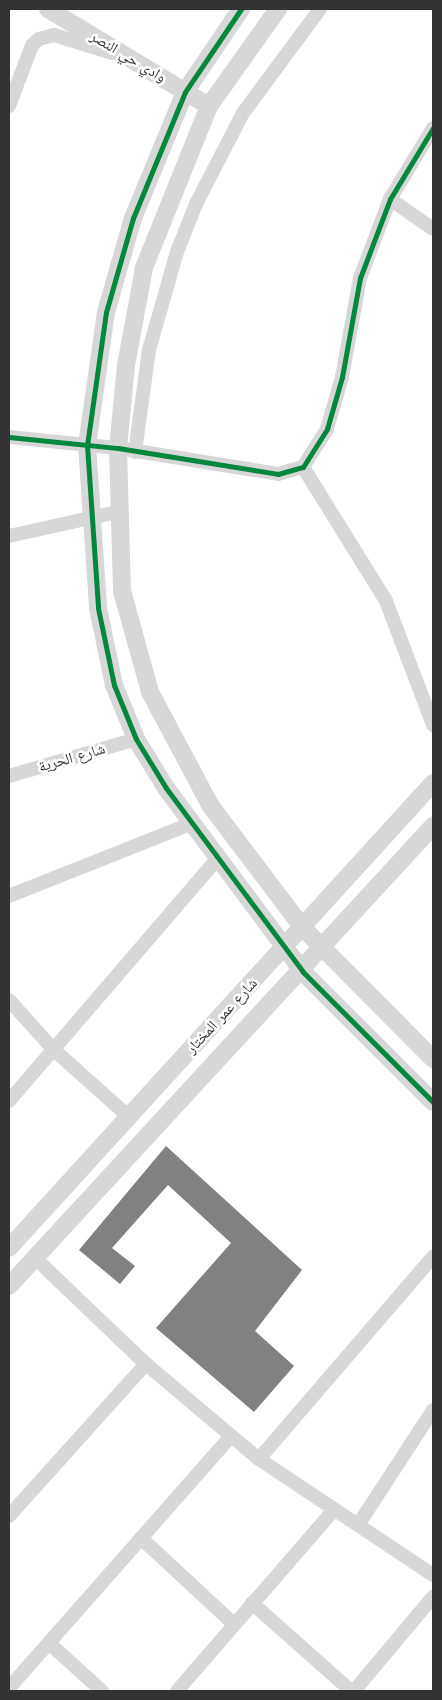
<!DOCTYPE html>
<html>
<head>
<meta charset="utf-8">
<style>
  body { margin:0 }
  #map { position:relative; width:442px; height:1700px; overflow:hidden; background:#fff; font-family:"Work Sans","Noto Naskh Arabic",sans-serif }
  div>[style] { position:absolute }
  .building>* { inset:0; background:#818181 }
  .minor>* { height:14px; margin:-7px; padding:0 7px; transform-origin:7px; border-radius:7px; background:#d7d7d7 }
  .tertiary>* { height:18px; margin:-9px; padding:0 9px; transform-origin:9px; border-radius:9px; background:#d7d7d7 }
  .cycleway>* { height:5px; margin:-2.5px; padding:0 2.5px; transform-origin:2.5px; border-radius:2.5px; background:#00873e }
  span { translate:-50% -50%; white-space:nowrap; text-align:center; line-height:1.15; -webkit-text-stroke:5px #fff; paint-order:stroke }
  .street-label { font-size:15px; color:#333 }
  .frame { position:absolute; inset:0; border:10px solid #333; pointer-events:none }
</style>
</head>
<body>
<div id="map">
  <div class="building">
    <div style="clip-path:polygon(166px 1146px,302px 1270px,255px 1331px,294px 1366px,254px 1412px,156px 1328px,231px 1243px,168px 1185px,112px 1248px,135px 1266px,120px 1284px,79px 1250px)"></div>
  </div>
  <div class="minor">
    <div style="left:9px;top:106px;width:65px;rotate:-69.3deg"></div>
    <div style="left:32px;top:45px;width:9px;rotate:-41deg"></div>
    <div style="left:39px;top:39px;width:16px;rotate:-15deg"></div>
    <div style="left:54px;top:35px;width:61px;rotate:17.2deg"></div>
    <div style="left:390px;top:199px;width:52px;rotate:34.9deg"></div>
    <div style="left:9px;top:437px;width:110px;rotate:5.8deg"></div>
    <div style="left:118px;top:448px;width:162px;rotate:9.2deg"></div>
    <div style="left:278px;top:474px;width:26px;rotate:-16deg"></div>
    <div style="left:303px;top:467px;width:45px;rotate:-57.7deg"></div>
    <div style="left:327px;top:429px;width:54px;rotate:-73.9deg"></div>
    <div style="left:342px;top:377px;width:101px;rotate:-79.7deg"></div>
    <div style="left:360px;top:278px;width:85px;rotate:-69.2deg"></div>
    <div style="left:390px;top:199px;width:83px;rotate:-58.8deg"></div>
    <div style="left:135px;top:452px;width:103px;rotate:-82.2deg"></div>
    <div style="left:149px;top:350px;width:102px;rotate:-74.1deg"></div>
    <div style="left:177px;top:252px;width:52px;rotate:-68.4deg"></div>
    <div style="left:196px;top:204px;width:102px;rotate:-62.7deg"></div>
    <div style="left:243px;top:113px;width:129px;rotate:-53.5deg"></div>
    <div style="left:303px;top:467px;width:158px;rotate:58.2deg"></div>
    <div style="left:386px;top:601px;width:133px;rotate:69.2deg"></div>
    <div style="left:9px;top:536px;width:111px;rotate:-12.5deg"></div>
    <div style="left:9px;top:776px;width:132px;rotate:-16.2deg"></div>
    <div style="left:9px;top:896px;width:197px;rotate:-21.7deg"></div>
    <div style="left:9px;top:1000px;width:66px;rotate:48.1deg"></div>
    <div style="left:53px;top:1049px;width:101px;rotate:41.8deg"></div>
    <div style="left:9px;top:1101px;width:321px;rotate:-49.3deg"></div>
    <div style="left:34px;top:1257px;width:155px;rotate:43.7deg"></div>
    <div style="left:146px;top:1364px;width:148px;rotate:40.1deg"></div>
    <div style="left:259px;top:1459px;width:209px;rotate:33.7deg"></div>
    <div style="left:259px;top:1459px;width:267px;rotate:-49.3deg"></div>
    <div style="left:9px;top:1516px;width:205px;rotate:-48deg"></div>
    <div style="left:358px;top:1525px;width:137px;rotate:-56.9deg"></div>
    <div style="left:141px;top:1538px;width:127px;rotate:42.8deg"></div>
    <div style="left:252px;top:1603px;width:132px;rotate:41.6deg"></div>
    <div style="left:49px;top:1643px;width:72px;rotate:42.2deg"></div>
    <div style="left:9px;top:1688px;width:336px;rotate:-48.6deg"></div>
    <div style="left:177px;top:1691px;width:240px;rotate:-49.1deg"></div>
    <div style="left:354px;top:1691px;width:123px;rotate:-50deg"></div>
  </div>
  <div class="tertiary">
    <div style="left:48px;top:9px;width:188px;rotate:31.1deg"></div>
    <div style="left:241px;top:9px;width:100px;rotate:124deg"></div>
    <div style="left:185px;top:92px;width:136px;rotate:112.4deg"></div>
    <div style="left:133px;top:218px;width:98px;rotate:106deg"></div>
    <div style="left:106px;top:312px;width:134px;rotate:98.1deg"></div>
    <div style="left:87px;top:445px;width:163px;rotate:86.1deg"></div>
    <div style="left:98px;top:608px;width:79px;rotate:78.3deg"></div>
    <div style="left:114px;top:685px;width:58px;rotate:67.8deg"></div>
    <div style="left:136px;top:739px;width:57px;rotate:58.5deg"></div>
    <div style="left:166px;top:788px;width:229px;rotate:53.3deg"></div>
    <div style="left:303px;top:972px;width:184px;rotate:45deg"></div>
    <div style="left:278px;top:9px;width:119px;rotate:125.4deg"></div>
    <div style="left:209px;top:106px;width:175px;rotate:111.9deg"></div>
    <div style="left:144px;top:268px;width:99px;rotate:100.5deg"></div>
    <div style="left:126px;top:365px;width:83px;rotate:95.5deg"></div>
    <div style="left:118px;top:448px;width:143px;rotate:88.4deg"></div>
    <div style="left:122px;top:591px;width:105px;rotate:74.5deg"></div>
    <div style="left:150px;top:692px;width:128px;rotate:62deg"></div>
    <div style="left:210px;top:805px;width:154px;rotate:52.9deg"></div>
    <div style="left:303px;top:928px;width:185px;rotate:45.2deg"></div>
    <div style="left:9px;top:1248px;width:629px;rotate:-47.64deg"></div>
    <div style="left:9px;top:1286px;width:626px;rotate:-47.33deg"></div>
  </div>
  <div class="cycleway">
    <div style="left:241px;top:9px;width:100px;rotate:124deg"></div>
    <div style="left:185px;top:92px;width:136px;rotate:112.4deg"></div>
    <div style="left:133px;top:218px;width:98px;rotate:106deg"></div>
    <div style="left:106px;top:312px;width:134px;rotate:98.1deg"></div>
    <div style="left:87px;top:445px;width:163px;rotate:86.1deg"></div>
    <div style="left:98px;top:608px;width:79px;rotate:78.3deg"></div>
    <div style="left:114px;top:685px;width:58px;rotate:67.8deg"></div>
    <div style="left:136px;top:739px;width:57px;rotate:58.5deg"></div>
    <div style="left:166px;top:788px;width:229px;rotate:53.3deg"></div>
    <div style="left:303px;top:972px;width:184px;rotate:45deg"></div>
    <div style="left:9px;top:437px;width:110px;rotate:5.8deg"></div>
    <div style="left:118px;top:448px;width:162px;rotate:9.2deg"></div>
    <div style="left:278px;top:474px;width:26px;rotate:-16deg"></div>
    <div style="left:303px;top:467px;width:45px;rotate:-57.7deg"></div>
    <div style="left:327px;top:429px;width:54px;rotate:-73.9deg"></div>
    <div style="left:342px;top:377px;width:101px;rotate:-79.7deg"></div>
    <div style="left:360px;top:278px;width:85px;rotate:-69.2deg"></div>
    <div style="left:390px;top:199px;width:83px;rotate:-58.8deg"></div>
  </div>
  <div class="street-label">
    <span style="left:128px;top:57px;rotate:31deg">وادي حي النصر</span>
    <span style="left:72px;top:758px;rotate:-16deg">شارع الحرية</span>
    <span style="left:222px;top:1016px;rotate:-47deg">شارع عمر المختار</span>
  </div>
  <div class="frame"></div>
</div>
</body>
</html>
